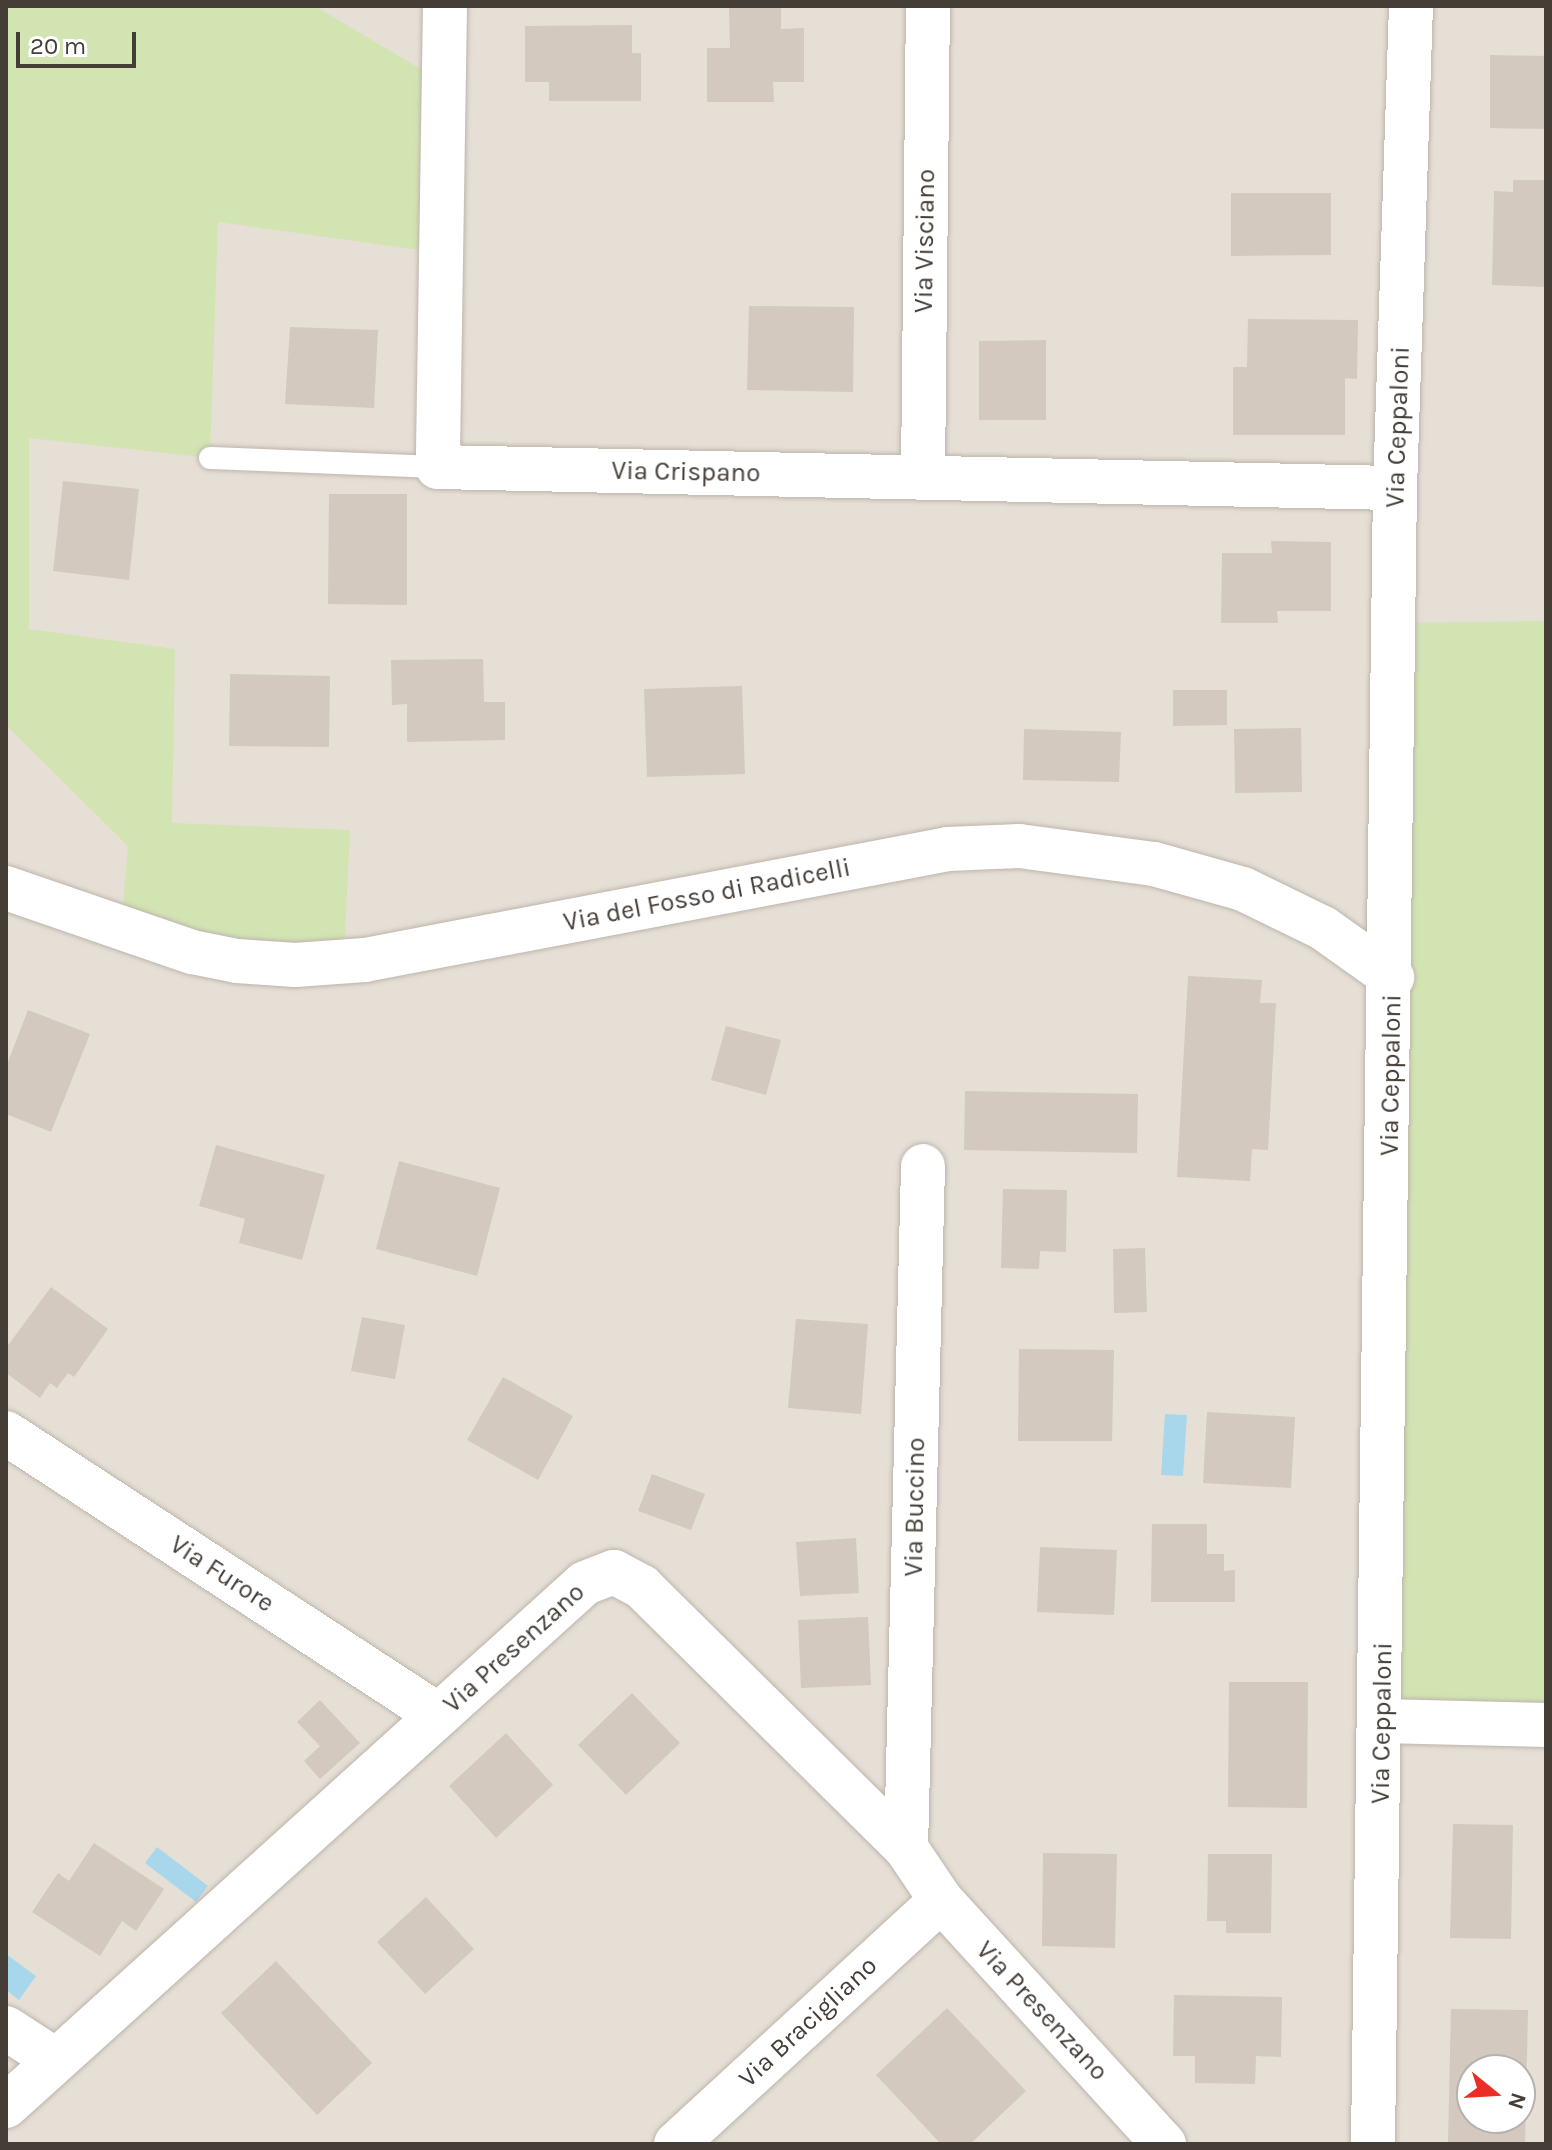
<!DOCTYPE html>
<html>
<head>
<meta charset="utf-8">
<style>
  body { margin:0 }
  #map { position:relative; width:1552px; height:2150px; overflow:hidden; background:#f3eee8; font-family:Karla,sans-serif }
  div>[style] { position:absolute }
  .residential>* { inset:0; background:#e6dfd6 }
  .green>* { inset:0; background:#d3e4b3 }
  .water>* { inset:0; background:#a8d7eb }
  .building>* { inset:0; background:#d3c9be }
  .roads { filter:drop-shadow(0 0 2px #bdb5ab) drop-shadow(0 0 2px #bdb5ab) }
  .lane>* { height:22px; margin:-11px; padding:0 11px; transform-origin:11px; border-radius:11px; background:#fff }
  .street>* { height:44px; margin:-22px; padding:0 22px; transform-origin:22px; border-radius:22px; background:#fff }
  span { translate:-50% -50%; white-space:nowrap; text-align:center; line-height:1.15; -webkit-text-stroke:8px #fff; paint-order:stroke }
  .street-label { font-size:26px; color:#453e37 }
  .frame { position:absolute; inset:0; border:8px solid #453e37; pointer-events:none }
  .north { position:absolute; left:1456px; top:2054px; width:80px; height:80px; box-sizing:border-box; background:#fff; border:2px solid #b5b2af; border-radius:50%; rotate:108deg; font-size:22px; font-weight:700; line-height:32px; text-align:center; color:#453e37 }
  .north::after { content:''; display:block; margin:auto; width:28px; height:36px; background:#eb2f26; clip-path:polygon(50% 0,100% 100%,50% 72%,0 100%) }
  .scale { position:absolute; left:16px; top:32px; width:120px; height:36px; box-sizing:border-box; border:4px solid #453e37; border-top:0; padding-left:10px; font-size:24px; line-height:28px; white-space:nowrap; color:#453e37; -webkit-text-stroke:6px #fff; paint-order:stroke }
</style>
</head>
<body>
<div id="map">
  <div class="residential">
    <div style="clip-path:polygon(evenodd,6px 6px,1546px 6px,1546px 2144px,6px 2144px,6px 6px,1472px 2070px,1520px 2070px,1520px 2118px,1472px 2118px,1472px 2070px)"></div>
  </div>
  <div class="green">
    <div style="clip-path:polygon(6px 6px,315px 6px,444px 83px,441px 253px,218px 222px,210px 458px,29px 438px,29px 629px,175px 649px,172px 823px,350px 830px,344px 962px,121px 929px,128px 846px,6px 725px)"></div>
    <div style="clip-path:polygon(1546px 621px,1546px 1725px,1382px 1721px,1394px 623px)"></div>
  </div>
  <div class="water">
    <div style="clip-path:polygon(1165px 1414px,1187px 1415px,1183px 1476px,1161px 1475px)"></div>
    <div style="clip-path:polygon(157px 1847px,208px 1886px,196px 1902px,145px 1863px)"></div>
    <div style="clip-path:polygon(6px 1954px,36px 1976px,19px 2000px,6px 1990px)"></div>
  </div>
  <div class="building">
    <div style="clip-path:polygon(729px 6px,781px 6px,781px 29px,804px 28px,804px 82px,773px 82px,774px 102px,707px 102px,707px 48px,730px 48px)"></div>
    <div style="clip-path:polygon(632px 25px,632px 53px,641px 53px,641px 101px,549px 101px,549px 82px,525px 82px,525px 26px)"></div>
    <div style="clip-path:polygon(1490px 55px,1546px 56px,1546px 129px,1490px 128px)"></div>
    <div style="clip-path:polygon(1513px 180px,1546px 180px,1546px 287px,1492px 285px,1494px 191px,1513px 192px)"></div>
    <div style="clip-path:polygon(1231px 193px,1331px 193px,1331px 255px,1231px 256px)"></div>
    <div style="clip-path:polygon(749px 306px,854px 307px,853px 392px,747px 390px)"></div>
    <div style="clip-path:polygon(1248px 319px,1358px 320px,1357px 379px,1345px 378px,1345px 435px,1233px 435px,1233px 367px,1247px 367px)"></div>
    <div style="clip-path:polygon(290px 327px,378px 330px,374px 408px,285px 404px)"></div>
    <div style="clip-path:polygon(1046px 340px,1046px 420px,979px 420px,979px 341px)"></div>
    <div style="clip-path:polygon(63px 481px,139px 489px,129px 580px,53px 571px)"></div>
    <div style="clip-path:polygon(329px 494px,407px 494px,407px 605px,328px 604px)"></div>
    <div style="clip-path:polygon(1271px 541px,1331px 542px,1331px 611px,1277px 611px,1278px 623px,1221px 623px,1222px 553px,1272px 553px)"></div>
    <div style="clip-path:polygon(483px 659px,484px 702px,505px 702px,505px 740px,407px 742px,407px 704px,392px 705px,391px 660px)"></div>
    <div style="clip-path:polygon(230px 674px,330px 676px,329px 747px,229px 746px)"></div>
    <div style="clip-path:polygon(742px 686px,745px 774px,647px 777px,644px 689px)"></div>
    <div style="clip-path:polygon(1173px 690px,1227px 690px,1227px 725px,1173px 726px)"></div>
    <div style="clip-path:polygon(1301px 728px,1302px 792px,1235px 793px,1234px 729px)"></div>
    <div style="clip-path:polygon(1024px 729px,1121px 732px,1119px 782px,1023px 780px)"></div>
    <div style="clip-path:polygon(1188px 976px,1262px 980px,1260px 1003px,1276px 1003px,1268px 1150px,1252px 1149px,1250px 1181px,1177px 1177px)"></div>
    <div style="clip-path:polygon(28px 1010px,90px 1034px,51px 1132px,6px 1114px,6px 1067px)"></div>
    <div style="clip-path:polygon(726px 1026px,781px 1040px,766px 1095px,711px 1080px)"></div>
    <div style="clip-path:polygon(965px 1091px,1138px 1094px,1137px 1153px,964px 1150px)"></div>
    <div style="clip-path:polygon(216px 1145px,325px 1175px,302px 1260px,239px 1243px,245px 1219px,199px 1206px)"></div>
    <div style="clip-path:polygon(399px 1161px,500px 1188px,477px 1276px,376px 1249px)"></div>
    <div style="clip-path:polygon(1003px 1189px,1067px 1190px,1066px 1252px,1040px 1251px,1039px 1269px,1001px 1268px)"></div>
    <div style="clip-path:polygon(1145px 1248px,1147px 1312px,1114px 1313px,1113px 1249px)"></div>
    <div style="clip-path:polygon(51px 1287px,108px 1329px,74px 1377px,68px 1373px,57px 1388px,50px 1383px,40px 1398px,6px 1373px,6px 1348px)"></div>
    <div style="clip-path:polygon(362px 1317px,405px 1325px,395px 1379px,351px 1371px)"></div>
    <div style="clip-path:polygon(796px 1319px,868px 1324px,861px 1414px,788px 1408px)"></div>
    <div style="clip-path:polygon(1019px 1349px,1114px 1350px,1112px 1441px,1018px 1441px)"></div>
    <div style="clip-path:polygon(503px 1377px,573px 1416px,538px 1480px,467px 1440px)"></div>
    <div style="clip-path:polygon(1207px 1412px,1295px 1417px,1291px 1488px,1203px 1483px)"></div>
    <div style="clip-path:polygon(652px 1474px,705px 1494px,691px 1530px,638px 1511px)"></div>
    <div style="clip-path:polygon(1152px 1524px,1207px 1524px,1207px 1554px,1224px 1554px,1224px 1571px,1235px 1570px,1235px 1602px,1151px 1602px)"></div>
    <div style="clip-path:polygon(856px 1538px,859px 1593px,800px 1596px,796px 1542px)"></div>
    <div style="clip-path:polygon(1040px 1547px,1117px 1550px,1114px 1615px,1037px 1612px)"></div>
    <div style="clip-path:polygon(868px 1617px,871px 1685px,801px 1688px,798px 1620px)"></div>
    <div style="clip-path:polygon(1229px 1682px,1308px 1682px,1307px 1808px,1228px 1807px)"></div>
    <div style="clip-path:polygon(632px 1693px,680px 1743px,626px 1795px,578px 1745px)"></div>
    <div style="clip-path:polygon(320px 1700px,360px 1743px,320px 1779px,304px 1761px,320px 1746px,297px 1722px)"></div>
    <div style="clip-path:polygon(506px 1733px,553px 1785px,496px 1838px,449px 1786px)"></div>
    <div style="clip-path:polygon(1453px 1824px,1513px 1825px,1511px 1939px,1450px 1938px)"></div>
    <div style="clip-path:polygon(94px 1843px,164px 1889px,136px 1931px,122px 1921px,100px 1956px,32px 1912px,58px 1873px,69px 1881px)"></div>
    <div style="clip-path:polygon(1043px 1853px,1117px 1854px,1115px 1948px,1042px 1946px)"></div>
    <div style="clip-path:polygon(1208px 1854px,1272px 1854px,1271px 1933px,1226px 1933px,1226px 1921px,1207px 1921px)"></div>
    <div style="clip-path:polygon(426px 1897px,474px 1949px,425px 1994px,377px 1942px)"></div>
    <div style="clip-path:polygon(276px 1961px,372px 2063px,317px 2115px,221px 2013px)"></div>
    <div style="clip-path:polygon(1174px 1995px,1282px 1997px,1281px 2057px,1256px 2056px,1255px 2084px,1195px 2083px,1195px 2056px,1173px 2056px)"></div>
    <div style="clip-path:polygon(947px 2008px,1026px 2091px,970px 2144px,941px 2144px,876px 2075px)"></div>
    <div style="clip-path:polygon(evenodd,1451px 2009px,1528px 2010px,1525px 2144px,1448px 2144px,1451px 2009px,1472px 2070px,1520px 2070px,1520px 2118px,1472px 2118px,1472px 2070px)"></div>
  </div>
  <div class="roads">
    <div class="lane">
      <div style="left:210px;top:458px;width:228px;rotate:2.3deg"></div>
    </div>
    <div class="street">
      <div style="left:445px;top:6px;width:461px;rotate:90.9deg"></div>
      <div style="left:438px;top:467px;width:957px;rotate:1.26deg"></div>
      <div style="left:923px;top:476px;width:470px;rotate:-89.4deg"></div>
      <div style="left:6px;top:888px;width:197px;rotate:19deg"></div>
      <div style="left:192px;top:952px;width:46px;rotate:11.3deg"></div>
      <div style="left:237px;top:961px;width:58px;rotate:3.9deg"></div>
      <div style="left:295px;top:965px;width:70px;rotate:-4.1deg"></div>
      <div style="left:365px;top:960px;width:593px;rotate:-10.78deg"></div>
      <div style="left:948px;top:849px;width:71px;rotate:-2.4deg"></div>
      <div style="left:1019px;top:846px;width:136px;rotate:7.6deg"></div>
      <div style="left:1154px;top:864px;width:92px;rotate:15.7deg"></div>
      <div style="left:1243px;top:889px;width:89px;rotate:26deg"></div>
      <div style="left:1323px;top:928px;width:85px;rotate:35.4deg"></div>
      <div style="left:6px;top:1433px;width:516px;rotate:33.14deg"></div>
      <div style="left:1382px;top:1721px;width:164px;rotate:1.4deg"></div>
      <div style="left:906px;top:1848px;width:682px;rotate:-88.57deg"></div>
      <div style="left:6px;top:2028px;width:59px;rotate:33.1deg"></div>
      <div style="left:6px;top:2106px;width:780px;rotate:-42.09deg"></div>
      <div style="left:585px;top:1583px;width:31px;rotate:-21deg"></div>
      <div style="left:614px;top:1572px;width:32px;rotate:28deg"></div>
      <div style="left:642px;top:1587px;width:371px;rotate:44.7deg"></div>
      <div style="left:906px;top:1848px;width:63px;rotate:56.1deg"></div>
      <div style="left:941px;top:1900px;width:331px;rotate:47.6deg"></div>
      <div style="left:676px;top:2144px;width:360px;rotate:-42.6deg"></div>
      <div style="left:1373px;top:2144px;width:1656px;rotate:-89.24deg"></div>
      <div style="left:1395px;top:488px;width:482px;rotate:-88.1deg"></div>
    </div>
  </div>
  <div class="street-label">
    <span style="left:925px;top:241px;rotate:-89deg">Via Visciano</span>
    <span style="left:1398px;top:427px;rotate:-88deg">Via Ceppaloni</span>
    <span style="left:686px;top:472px;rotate:1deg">Via Crispano</span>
    <span style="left:707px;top:895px;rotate:-11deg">Via del Fosso di Radicelli</span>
    <span style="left:1391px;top:1075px;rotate:-89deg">Via Ceppaloni</span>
    <span style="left:915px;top:1507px;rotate:-89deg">Via Buccino</span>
    <span style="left:222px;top:1574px;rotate:33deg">Via Furore</span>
    <span style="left:514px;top:1648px;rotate:-42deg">Via Presenzano</span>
    <span style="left:1382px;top:1723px;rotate:-89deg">Via Ceppaloni</span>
    <span style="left:1042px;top:2011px;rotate:47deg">Via Presenzano</span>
    <span style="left:808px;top:2022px;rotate:-43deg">Via Bracigliano</span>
  </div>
  <div class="frame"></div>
  <div class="north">N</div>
  <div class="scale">20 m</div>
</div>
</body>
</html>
